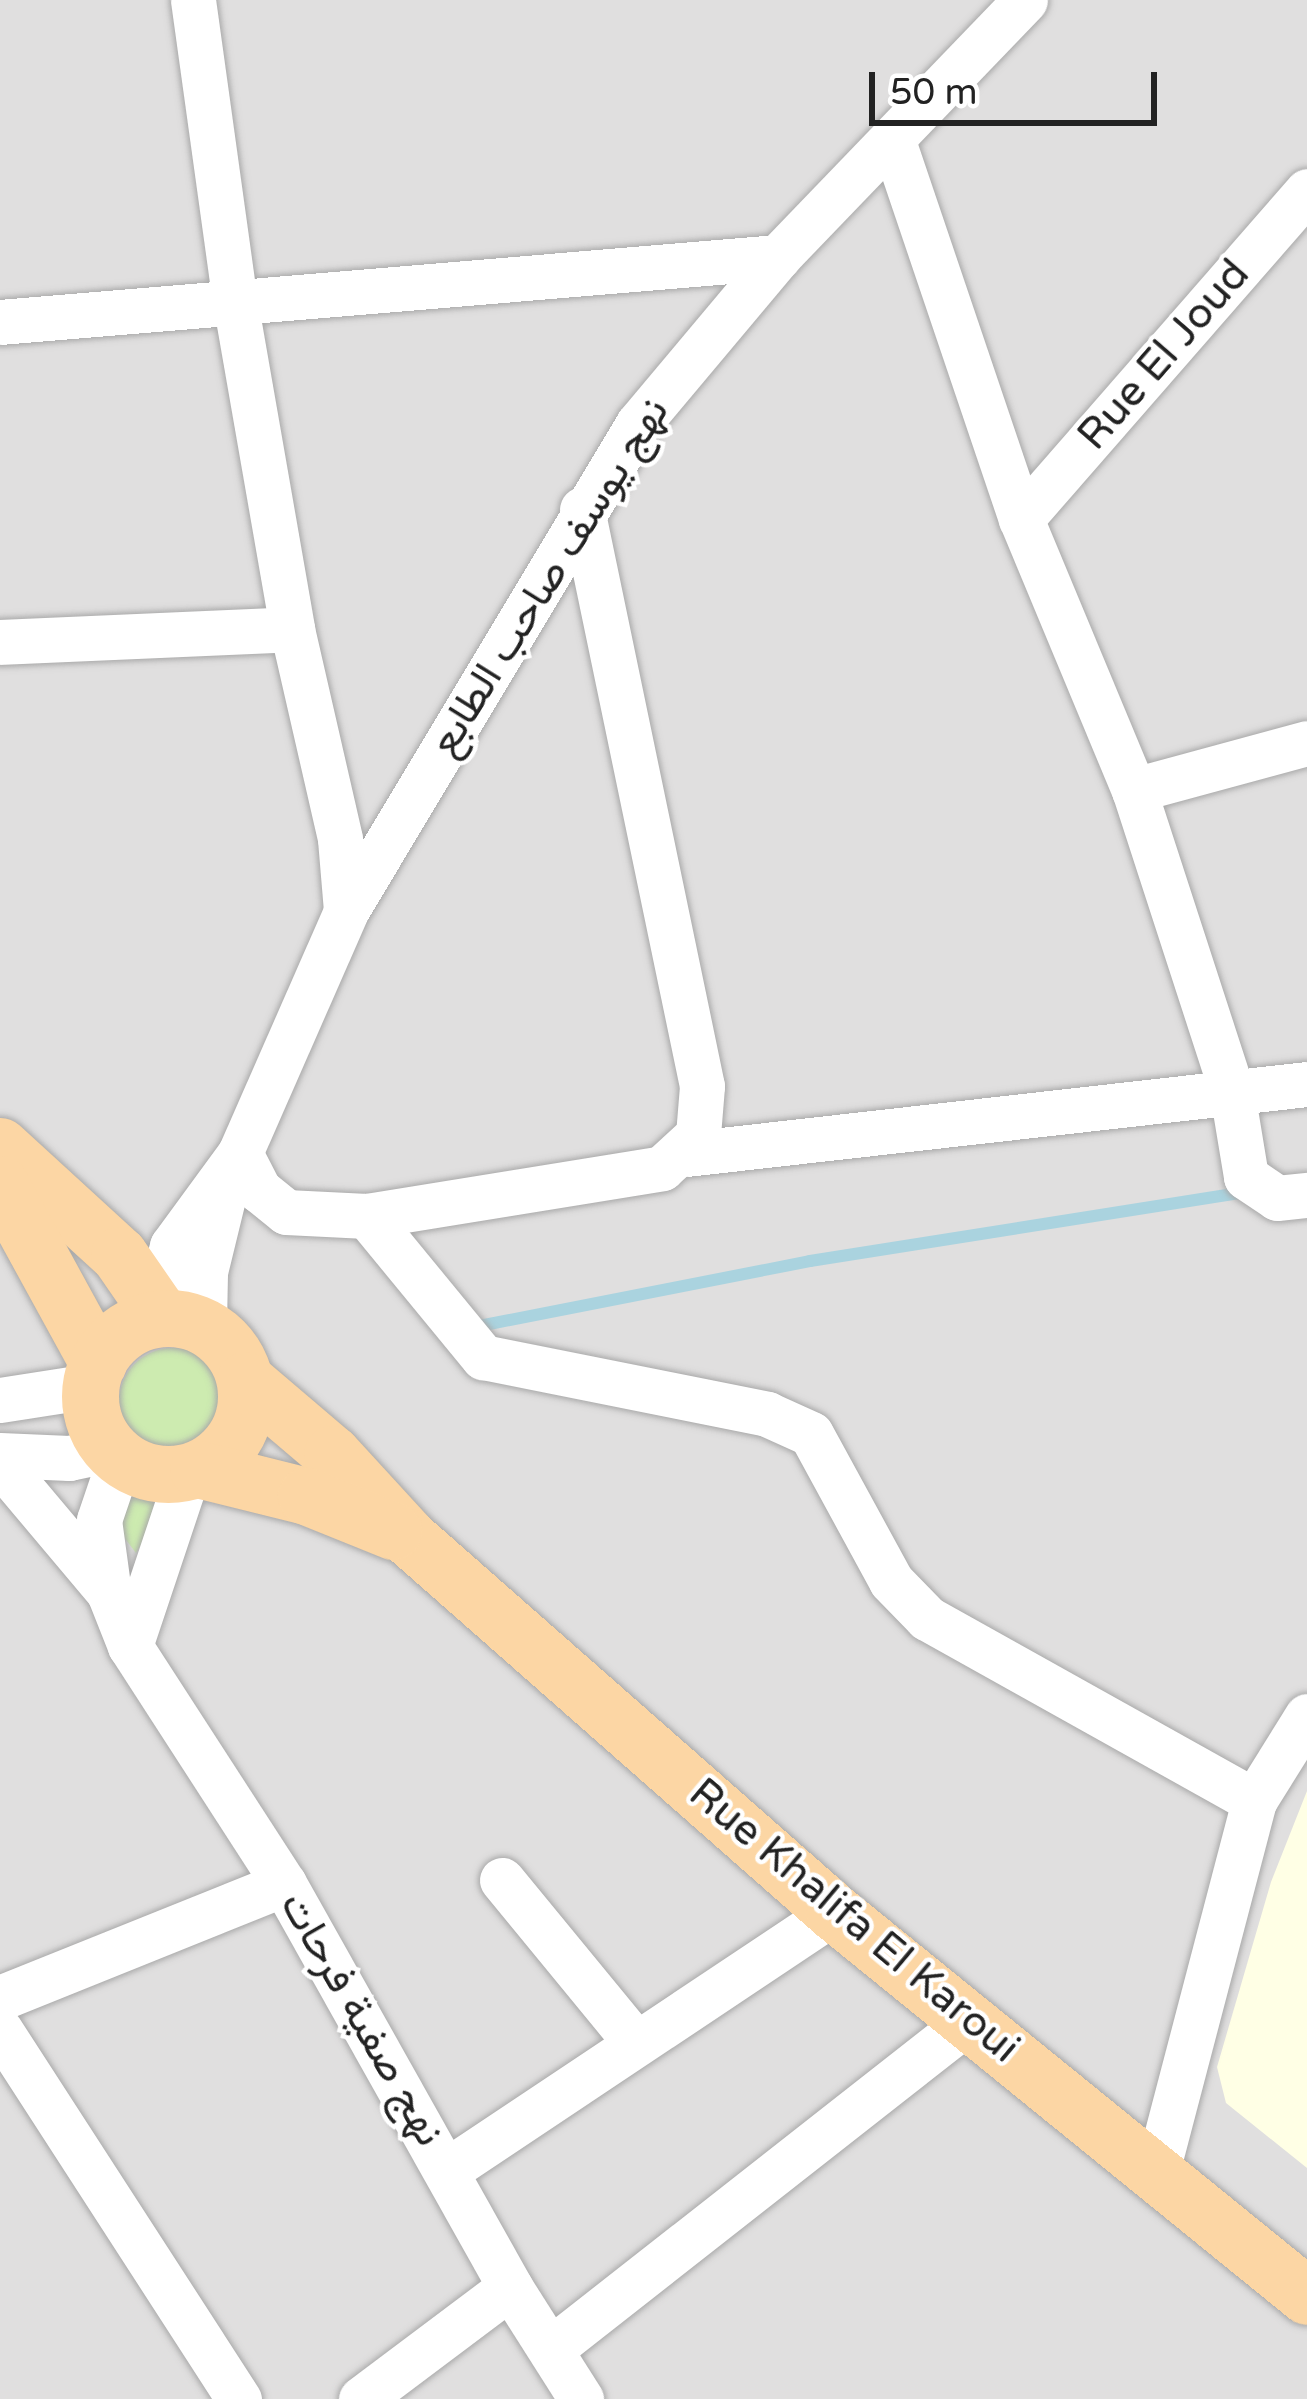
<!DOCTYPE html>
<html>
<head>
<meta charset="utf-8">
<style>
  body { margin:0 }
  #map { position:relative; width:1307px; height:2399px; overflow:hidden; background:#f2efe9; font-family:"Varela Round",Vazirmatn,sans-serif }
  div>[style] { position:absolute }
  .residential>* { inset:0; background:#e0dfdf }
  .education>* { inset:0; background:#ffffe5 }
  .grass>* { inset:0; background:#cdebb0 }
  .round { border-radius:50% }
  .stream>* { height:12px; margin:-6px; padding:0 6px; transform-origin:6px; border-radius:6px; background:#aad3df }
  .roads { filter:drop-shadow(0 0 3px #a9a9a9) drop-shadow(0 0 3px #a9a9a9) }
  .minor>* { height:45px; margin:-22.5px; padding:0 22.5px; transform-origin:22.5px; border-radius:22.5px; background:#fff }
  .major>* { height:57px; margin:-28.5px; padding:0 28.5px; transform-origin:28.5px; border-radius:28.5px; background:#fcd6a4 }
  .major>.ring { margin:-28.5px; padding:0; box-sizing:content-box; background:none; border:57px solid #fcd6a4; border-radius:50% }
  span { translate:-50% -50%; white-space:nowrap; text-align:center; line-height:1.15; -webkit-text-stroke:9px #fff; paint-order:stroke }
  .street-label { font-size:42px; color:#222 }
  .scale { position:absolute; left:869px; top:72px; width:288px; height:54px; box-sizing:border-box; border:6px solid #222; border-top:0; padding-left:15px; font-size:36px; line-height:42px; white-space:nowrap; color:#222; -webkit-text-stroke:9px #fff; paint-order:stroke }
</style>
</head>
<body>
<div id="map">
  <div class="residential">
    <div style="clip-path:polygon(0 0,1307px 0,1307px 2399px,0 2399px)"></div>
  </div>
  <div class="education">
    <div style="clip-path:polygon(1307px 1791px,1307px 2168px,1226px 2103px,1217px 2067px,1271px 1882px)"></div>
  </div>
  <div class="grass">
    <div class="round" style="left:119px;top:1348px;width:108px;height:108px"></div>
    <div style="clip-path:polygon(137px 1497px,166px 1503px,136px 1553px,113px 1523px,117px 1499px)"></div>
  </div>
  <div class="stream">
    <div style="left:474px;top:1327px;width:342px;rotate:-11.1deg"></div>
    <div style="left:810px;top:1261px;width:441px;rotate:-9deg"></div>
  </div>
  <div class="roads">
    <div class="minor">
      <div style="left:193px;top:0;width:304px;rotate:82.1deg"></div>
      <div style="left:235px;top:301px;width:333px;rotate:80.1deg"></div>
      <div style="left:292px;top:629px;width:215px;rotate:77.1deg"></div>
      <div style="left:340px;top:839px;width:72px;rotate:85.2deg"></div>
      <div style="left:894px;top:144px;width:396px;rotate:71.3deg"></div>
      <div style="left:1021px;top:519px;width:294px;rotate:67.4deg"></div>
      <div style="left:1134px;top:790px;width:318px;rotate:72deg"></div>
      <div style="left:1232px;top:1092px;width:86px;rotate:80.6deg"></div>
      <div style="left:1246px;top:1177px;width:37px;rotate:34deg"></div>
      <div style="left:1277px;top:1198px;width:30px;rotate:-6deg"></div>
      <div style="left:0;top:322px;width:781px;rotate:-4.78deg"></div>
      <div style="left:1021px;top:519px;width:435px;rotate:-48.9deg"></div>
      <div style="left:0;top:642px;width:292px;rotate:-2.5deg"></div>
      <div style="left:1134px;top:790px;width:179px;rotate:-15.2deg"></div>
      <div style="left:240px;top:1153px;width:42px;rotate:62.8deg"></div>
      <div style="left:259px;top:1190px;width:35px;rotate:39deg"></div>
      <div style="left:286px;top:1212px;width:81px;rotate:2.8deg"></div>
      <div style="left:367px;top:1216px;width:299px;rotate:-9.2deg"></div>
      <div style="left:662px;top:1168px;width:49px;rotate:-42.5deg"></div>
      <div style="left:698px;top:1135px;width:49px;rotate:-85.3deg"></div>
      <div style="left:702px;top:1086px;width:589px;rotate:-101.75deg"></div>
      <div style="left:686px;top:1154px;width:625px;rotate:-6.43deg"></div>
      <div style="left:367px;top:1216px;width:183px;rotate:50.6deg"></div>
      <div style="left:483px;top:1357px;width:290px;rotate:11.3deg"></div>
      <div style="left:767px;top:1414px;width:48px;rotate:24.4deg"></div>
      <div style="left:811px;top:1434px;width:167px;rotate:61.4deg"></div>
      <div style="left:891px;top:1581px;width:52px;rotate:45.8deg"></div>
      <div style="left:927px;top:1618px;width:375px;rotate:29.2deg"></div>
      <div style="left:177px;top:1317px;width:53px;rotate:-100.9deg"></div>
      <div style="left:167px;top:1265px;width:20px;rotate:-75deg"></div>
      <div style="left:172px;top:1246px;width:115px;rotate:-53.8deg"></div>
      <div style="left:240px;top:1153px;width:264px;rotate:-66.3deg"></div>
      <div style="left:346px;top:911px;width:568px;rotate:-59.05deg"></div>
      <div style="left:638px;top:424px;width:218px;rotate:-50deg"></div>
      <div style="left:778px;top:257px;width:356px;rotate:-46.1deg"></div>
      <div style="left:204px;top:1325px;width:53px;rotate:-88.9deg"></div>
      <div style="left:205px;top:1272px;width:93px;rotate:-76.3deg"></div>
      <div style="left:0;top:1400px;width:91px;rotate:-8.8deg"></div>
      <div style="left:0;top:1455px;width:69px;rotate:2.5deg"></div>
      <div style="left:69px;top:1458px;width:40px;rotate:-12deg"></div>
      <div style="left:120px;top:1458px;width:65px;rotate:108.7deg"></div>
      <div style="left:99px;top:1520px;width:74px;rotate:82.2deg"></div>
      <div style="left:109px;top:1593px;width:57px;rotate:68.4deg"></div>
      <div style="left:130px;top:1646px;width:283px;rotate:57.1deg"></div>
      <div style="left:284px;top:1884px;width:462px;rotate:60.7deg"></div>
      <div style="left:510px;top:2287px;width:133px;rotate:57.6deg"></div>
      <div style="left:0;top:1463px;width:165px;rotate:49.9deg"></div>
      <div style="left:130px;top:1646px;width:182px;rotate:-71.5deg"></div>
      <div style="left:502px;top:1880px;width:210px;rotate:50.6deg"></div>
      <div style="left:0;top:1998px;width:306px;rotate:-21.9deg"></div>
      <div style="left:0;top:2030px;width:440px;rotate:57.1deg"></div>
      <div style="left:449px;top:2169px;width:463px;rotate:-33.7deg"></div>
      <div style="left:1157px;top:2171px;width:383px;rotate:-75.3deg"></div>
      <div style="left:1254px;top:1801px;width:100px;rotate:-58.1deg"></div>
      <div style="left:552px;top:2348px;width:531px;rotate:-38.12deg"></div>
      <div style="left:361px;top:2399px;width:186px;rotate:-36.9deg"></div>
    </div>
    <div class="major">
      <div style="left:0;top:1146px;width:161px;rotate:42.5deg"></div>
      <div style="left:119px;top:1255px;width:75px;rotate:55.3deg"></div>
      <div style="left:0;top:1184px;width:204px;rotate:61.3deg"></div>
      <div class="ring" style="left:90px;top:1318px;width:99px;height:99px"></div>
      <div style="left:245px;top:1380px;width:114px;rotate:40.4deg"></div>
      <div style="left:332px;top:1454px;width:114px;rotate:47.5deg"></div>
      <div style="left:409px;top:1538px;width:566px;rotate:41.35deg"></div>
      <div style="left:834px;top:1912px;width:609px;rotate:39.07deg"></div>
      <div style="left:198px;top:1469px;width:111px;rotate:14deg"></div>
      <div style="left:306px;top:1496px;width:94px;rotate:21.9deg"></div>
    </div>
  </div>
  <div class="street-label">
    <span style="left:1164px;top:355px;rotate:-49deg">Rue El Joud</span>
    <span style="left:549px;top:577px;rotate:-58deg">نهج يوسف صاحب الطابع</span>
    <span style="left:854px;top:1921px;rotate:40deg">Rue Khalifa El Karoui</span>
    <span style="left:362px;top:2019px;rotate:60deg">نهج صفية فرحات</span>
  </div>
  <div class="scale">50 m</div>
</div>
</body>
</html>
